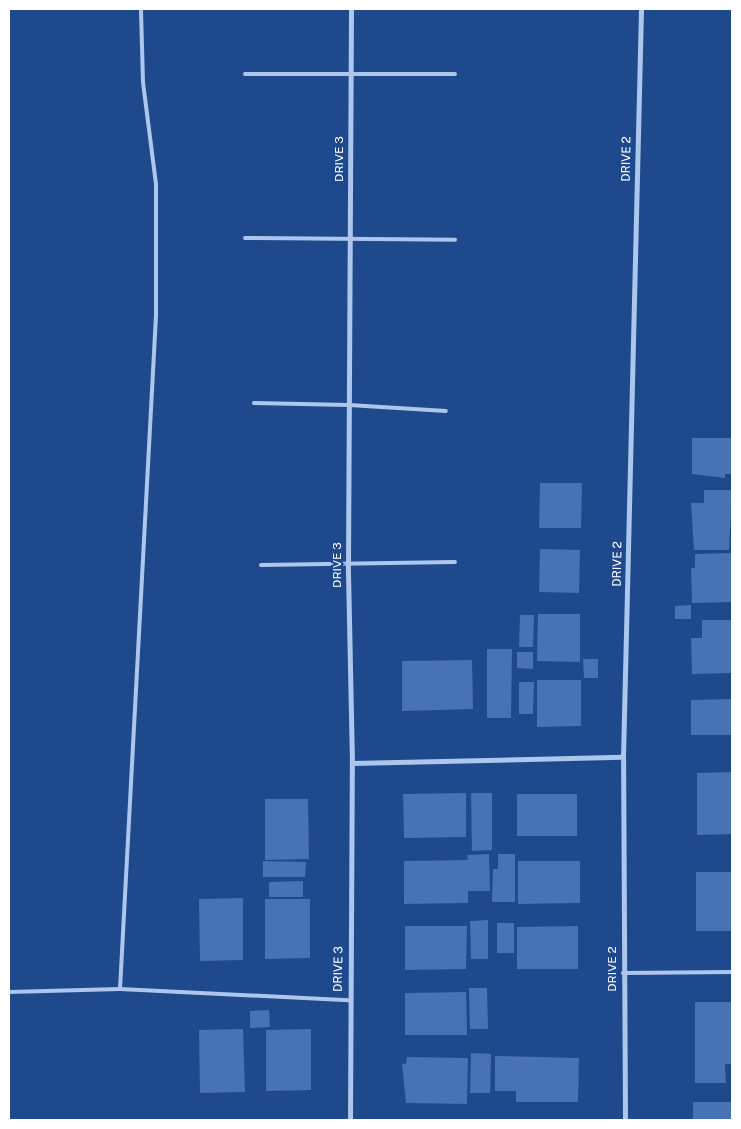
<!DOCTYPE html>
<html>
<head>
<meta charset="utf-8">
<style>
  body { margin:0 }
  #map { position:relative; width:741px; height:1129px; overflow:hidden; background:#1e498d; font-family:"Public Sans",sans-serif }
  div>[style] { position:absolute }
  .building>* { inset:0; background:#4772b4 }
  .lane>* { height:4px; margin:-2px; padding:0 2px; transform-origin:2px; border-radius:2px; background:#acc6ec }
  .street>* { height:5px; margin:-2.5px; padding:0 2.5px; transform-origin:2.5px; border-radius:2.5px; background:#acc6ec }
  span { translate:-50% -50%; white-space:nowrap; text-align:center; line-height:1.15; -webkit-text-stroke:4px #1e498d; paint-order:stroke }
  .street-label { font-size:12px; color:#fff }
  .frame { position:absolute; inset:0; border:10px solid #fff; pointer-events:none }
</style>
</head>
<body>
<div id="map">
  <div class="building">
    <div style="clip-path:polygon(692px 438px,732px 438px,732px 474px,725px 474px,725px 478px,692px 474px)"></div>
    <div style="clip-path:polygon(540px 483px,582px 483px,581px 528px,539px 528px)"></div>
    <div style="clip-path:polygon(704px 490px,732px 490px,729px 550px,694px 550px,691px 503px,704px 503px)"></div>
    <div style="clip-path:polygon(540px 549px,580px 550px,579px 593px,539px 592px)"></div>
    <div style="clip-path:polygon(732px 553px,732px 602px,692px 603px,691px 568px,695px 568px,695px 554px)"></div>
    <div style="clip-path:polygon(691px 605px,691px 619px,675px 619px,675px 606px)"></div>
    <div style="clip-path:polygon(538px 614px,580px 614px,580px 662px,537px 661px)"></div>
    <div style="clip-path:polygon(520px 615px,534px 615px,533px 647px,519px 647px)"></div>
    <div style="clip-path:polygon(702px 620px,732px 620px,732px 673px,692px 674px,691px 638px,702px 638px)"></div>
    <div style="clip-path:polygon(487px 649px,512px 649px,511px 718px,487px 718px)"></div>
    <div style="clip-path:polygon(517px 652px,533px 652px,533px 669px,517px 668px)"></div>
    <div style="clip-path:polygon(583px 659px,598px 659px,598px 678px,584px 678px)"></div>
    <div style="clip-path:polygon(472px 660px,473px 709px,402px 711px,402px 661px)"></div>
    <div style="clip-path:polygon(537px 680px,581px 680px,581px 726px,537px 727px)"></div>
    <div style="clip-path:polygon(519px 682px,534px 682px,533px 714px,519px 714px)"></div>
    <div style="clip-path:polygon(732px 699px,732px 735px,691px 735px,691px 700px)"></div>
    <div style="clip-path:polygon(732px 772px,732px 834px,697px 835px,697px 773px)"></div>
    <div style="clip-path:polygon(466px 793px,466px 837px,404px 838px,403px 794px)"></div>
    <div style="clip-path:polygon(471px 793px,492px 793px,492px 850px,472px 851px)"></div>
    <div style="clip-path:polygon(517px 794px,577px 794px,577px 836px,517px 836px)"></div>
    <div style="clip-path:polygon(265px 799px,308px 799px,309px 859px,265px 860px)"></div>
    <div style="clip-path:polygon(489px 854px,490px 891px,468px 891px,468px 903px,404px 904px,404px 861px,468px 860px,467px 855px)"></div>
    <div style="clip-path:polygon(498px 854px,515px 854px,515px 902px,492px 902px,493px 869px,498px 869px)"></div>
    <div style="clip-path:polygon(263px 861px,306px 862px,305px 877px,263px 877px)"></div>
    <div style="clip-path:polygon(518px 861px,580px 861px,580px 903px,518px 904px)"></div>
    <div style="clip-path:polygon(696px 872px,732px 872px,732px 931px,696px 931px)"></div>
    <div style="clip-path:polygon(303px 881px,303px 897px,269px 897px,269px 882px)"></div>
    <div style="clip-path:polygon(243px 898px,243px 960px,200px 961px,199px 899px)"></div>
    <div style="clip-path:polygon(265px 899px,310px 899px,310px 958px,265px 959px)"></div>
    <div style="clip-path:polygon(488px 920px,488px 959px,471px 959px,470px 921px)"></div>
    <div style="clip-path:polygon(497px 923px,514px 923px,514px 953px,497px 953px)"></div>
    <div style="clip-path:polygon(405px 926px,467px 926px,466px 969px,405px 970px)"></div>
    <div style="clip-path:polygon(578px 926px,578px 969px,517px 969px,517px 927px)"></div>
    <div style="clip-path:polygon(469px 988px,487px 988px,488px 1029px,470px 1029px)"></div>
    <div style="clip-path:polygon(466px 992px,467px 1035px,405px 1035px,405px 993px)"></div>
    <div style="clip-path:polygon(695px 1002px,732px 1002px,732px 1064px,725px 1064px,726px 1083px,695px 1083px)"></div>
    <div style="clip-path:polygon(269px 1010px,270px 1027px,250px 1028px,250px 1011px)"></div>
    <div style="clip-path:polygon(243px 1029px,245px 1092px,200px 1093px,199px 1030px)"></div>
    <div style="clip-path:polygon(311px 1029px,311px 1090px,266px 1091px,266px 1030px)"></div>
    <div style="clip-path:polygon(471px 1053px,491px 1054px,490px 1093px,470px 1093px)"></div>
    <div style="clip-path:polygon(495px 1056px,579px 1058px,578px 1102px,516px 1102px,516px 1091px,495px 1091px)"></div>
    <div style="clip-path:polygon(407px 1057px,468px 1058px,467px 1104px,406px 1103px,402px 1064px,406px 1064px)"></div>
    <div style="clip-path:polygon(693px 1102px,732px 1102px,732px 1120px,693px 1120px)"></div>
  </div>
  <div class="lane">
    <div style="left:245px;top:74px;width:210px"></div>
    <div style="left:245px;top:238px;width:210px;rotate:0.5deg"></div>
    <div style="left:254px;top:403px;width:95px;rotate:1.2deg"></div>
    <div style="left:349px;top:405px;width:97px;rotate:3.5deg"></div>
    <div style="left:261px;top:565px;width:194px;rotate:-0.9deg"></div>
    <div style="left:623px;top:973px;width:109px;rotate:-0.5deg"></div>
    <div style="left:120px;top:989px;width:674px;rotate:-86.94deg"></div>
    <div style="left:156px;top:316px;width:132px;rotate:-90deg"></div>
    <div style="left:156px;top:184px;width:103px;rotate:-97.3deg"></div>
    <div style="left:143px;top:82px;width:73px;rotate:-91.6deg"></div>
    <div style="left:9px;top:992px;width:111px;rotate:-1.5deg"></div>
    <div style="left:120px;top:989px;width:229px;rotate:2.8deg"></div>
  </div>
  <div class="street">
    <div style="left:352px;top:763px;width:271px;rotate:-1.3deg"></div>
    <div style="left:350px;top:1120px;width:357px;rotate:-89.7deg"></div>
    <div style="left:352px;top:763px;width:198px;rotate:-91.2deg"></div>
    <div style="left:348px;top:565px;width:556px;rotate:-89.69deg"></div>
    <div style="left:625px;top:1120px;width:363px;rotate:-90.3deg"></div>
    <div style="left:623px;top:757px;width:748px;rotate:-88.62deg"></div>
  </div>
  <div class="street-label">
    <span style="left:340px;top:159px;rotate:-90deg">DRIVE 3</span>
    <span style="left:627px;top:159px;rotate:-89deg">DRIVE 2</span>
    <span style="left:618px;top:564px;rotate:-89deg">DRIVE 2</span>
    <span style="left:338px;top:565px;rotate:-90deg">DRIVE 3</span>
    <span style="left:339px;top:969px;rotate:-89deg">DRIVE 3</span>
    <span style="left:613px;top:969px;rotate:-90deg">DRIVE 2</span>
  </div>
  <div class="frame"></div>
</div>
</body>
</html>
